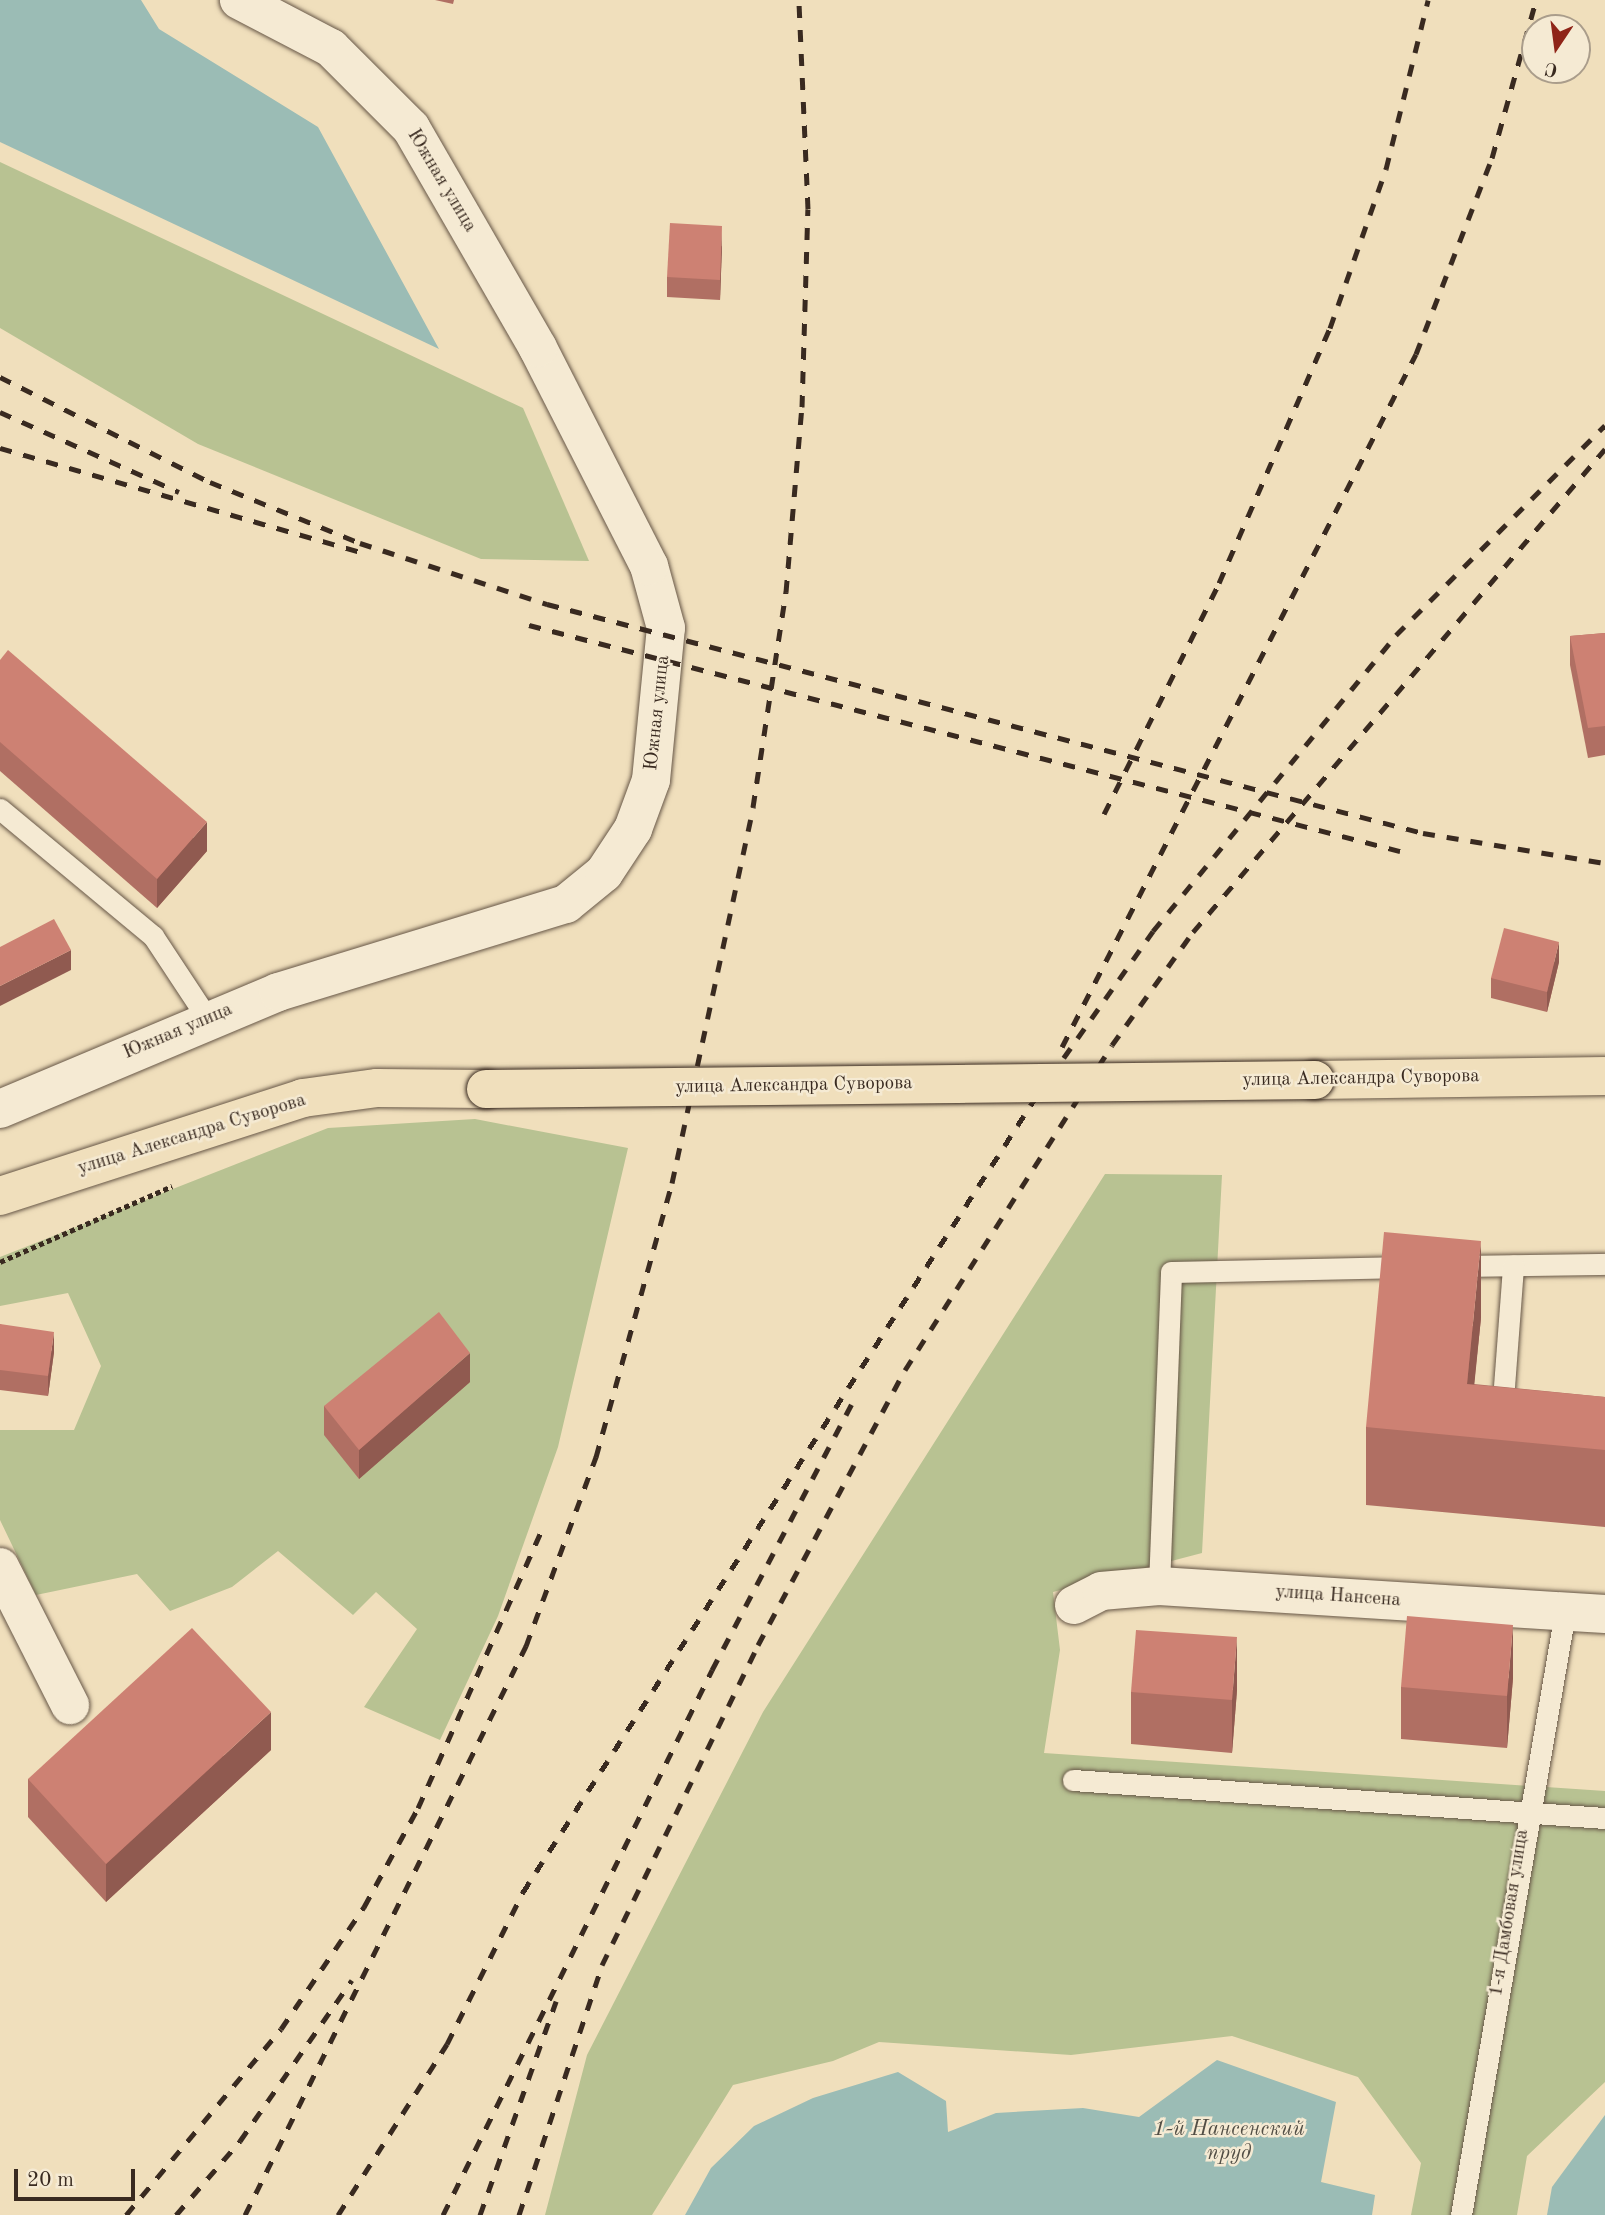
<!DOCTYPE html>
<html>
<head>
<meta charset="utf-8">
<style>
  body { margin:0 }
  #map { position:relative; width:1605px; height:2215px; overflow:hidden; background:#f0dfbc; font-family:"Old Standard TT",serif }
  div>[style] { position:absolute }
  .green>* { inset:0; background:#b8c292 }
  .water>* { inset:0; background:#9bbcb5 }
  .path>* { height:4.5px; margin-top:-2.25px; transform-origin:0; background:repeating-linear-gradient(90deg,#392a20 0 5px,transparent 0 8.5px) }
  .roads { filter:drop-shadow(0 0 2px #675747) drop-shadow(0 0 2px #675747) }
  .service>* { height:21px; margin:-10.5px; padding:0 10.5px; transform-origin:10.5px; border-radius:10.5px; background:#f5ead3 }
  .minor>* { height:38px; margin:-19px; padding:0 19px; transform-origin:19px; border-radius:19px; background:#f5ead3 }
  .primary>* { height:38px; margin:-19px; padding:0 19px; transform-origin:19px; border-radius:19px; background:#f0dfbc }
  .rail>* { height:5px; margin-top:-2.5px; transform-origin:0; background:repeating-linear-gradient(90deg,#392a20 0 12px,transparent 0 24px) }
  .bridges { filter:drop-shadow(0 0 2px #392a20) drop-shadow(0 0 2px #392a20) }
  .primary-bridge>* { height:38px; margin:-19px; padding:0 19px; transform-origin:19px; border-radius:19px; background:#f0dfbc }
  .wall>* { inset:0; background:#b06f63 }
  .shaded-wall>* { inset:0; background:#905a50 }
  .building>* { inset:0; background:#cd8173 }
  span { translate:-50% -50%; white-space:nowrap; text-align:center; line-height:1.15; -webkit-text-stroke:5px #f5ead3; paint-order:stroke }
  .street-label { font-size:19px; color:#392a20 }
  .water-label { font-size:21px; color:#524e45; font-style:italic }
  .north { position:absolute; left:1521px; top:14px; width:70px; height:70px; box-sizing:border-box; background:#f5ead3; border:2px solid #aa9d8b; border-radius:50%; rotate:193deg; font-size:19px; font-weight:700; line-height:28px; text-align:center; color:#392a20 }
  .north::after { content:''; display:block; margin:auto; width:24px; height:32px; background:#8f2418; clip-path:polygon(50% 0,100% 100%,50% 72%,0 100%) }
  .scale { position:absolute; left:14px; top:2169px; width:121px; height:32px; box-sizing:border-box; border:4px solid #392a20; border-top:0; padding-left:9px; font-size:21px; line-height:24px; white-space:nowrap; color:#392a20; -webkit-text-stroke:5px #f5ead3; paint-order:stroke }
</style>
</head>
<body>
<div id="map">
  <div class="green">
    <div style="clip-path:polygon(0 162px,523px 408px,589px 561px,481px 559px,198px 444px,0 328px)"></div>
    <div style="clip-path:polygon(475px 1119px,628px 1148px,558px 1447px,498px 1616px,440px 1740px,364px 1707px,417px 1629px,376px 1592px,353px 1615px,278px 1551px,232px 1587px,170px 1611px,137px 1574px,36px 1595px,0 1520px,0 1430px,74px 1430px,101px 1366px,68px 1293px,0 1306px,0 1257px,328px 1128px)"></div>
    <div style="clip-path:polygon(1105px 1174px,1222px 1175px,1202px 1553px,1053px 1592px,1060px 1650px,1044px 1753px,1605px 1791px,1605px 2082px,1527px 2156px,1517px 2215px,1411px 2215px,1421px 2163px,1358px 2077px,1232px 2036px,1071px 2055px,879px 2042px,833px 2061px,733px 2085px,652px 2215px,545px 2215px,587px 2055px,763px 1712px)"></div>
  </div>
  <div class="water">
    <div style="clip-path:polygon(0 0,141px 0,159px 29px,318px 127px,439px 349px,0 142px)"></div>
    <div style="clip-path:polygon(1217px 2060px,1336px 2102px,1321px 2182px,1375px 2195px,1372px 2215px,685px 2215px,711px 2168px,754px 2126px,813px 2098px,898px 2072px,946px 2101px,948px 2132px,996px 2113px,1083px 2108px,1139px 2117px)"></div>
    <div style="clip-path:polygon(1605px 2115px,1605px 2215px,1547px 2215px,1552px 2187px)"></div>
  </div>
  <div class="path">
    <div style="left:0;top:1262px;width:188px;rotate:-23.8deg"></div>
  </div>
  <div class="roads">
    <div class="service">
      <div style="left:0;top:809px;width:199px;rotate:39.7deg"></div>
      <div style="left:153px;top:936px;width:98px;rotate:56.6deg"></div>
      <div style="left:1453px;top:1266px;width:152px;rotate:-0.8deg"></div>
      <div style="left:1502px;top:1413px;width:148px;rotate:-85.7deg"></div>
      <div style="left:1159px;top:1586px;width:314px;rotate:-87.8deg"></div>
      <div style="left:1171px;top:1272px;width:236px;rotate:-1.2deg"></div>
      <div style="left:1073px;top:1780px;width:533px;rotate:4.09deg"></div>
      <div style="left:1461px;top:2215px;width:612px;rotate:-80.21deg"></div>
    </div>
    <div class="minor">
      <div style="left:0;top:1109px;width:302px;rotate:-22.8deg"></div>
      <div style="left:278px;top:992px;width:301px;rotate:-17deg"></div>
      <div style="left:566px;top:904px;width:49px;rotate:-39.2deg"></div>
      <div style="left:604px;top:873px;width:53px;rotate:-56.6deg"></div>
      <div style="left:633px;top:829px;width:52px;rotate:-69.8deg"></div>
      <div style="left:651px;top:780px;width:153px;rotate:-84.4deg"></div>
      <div style="left:666px;top:628px;width:64px;rotate:-105.3deg"></div>
      <div style="left:649px;top:566px;width:245px;rotate:-117deg"></div>
      <div style="left:538px;top:348px;width:254px;rotate:-120deg"></div>
      <div style="left:411px;top:128px;width:113px;rotate:-135deg"></div>
      <div style="left:331px;top:48px;width:104px;rotate:-152.4deg"></div>
      <div style="left:0;top:1567px;width:155px;rotate:63.1deg"></div>
      <div style="left:1074px;top:1605px;width:30px;rotate:-27deg"></div>
      <div style="left:1101px;top:1591px;width:58px;rotate:-4.9deg"></div>
      <div style="left:1159px;top:1586px;width:447px;rotate:3.6deg"></div>
    </div>
    <div class="primary">
      <div style="left:1315px;top:1080px;width:290px;rotate:-0.8deg"></div>
      <div style="left:0;top:1196px;width:318px;rotate:-17.9deg"></div>
      <div style="left:303px;top:1098px;width:75px;rotate:-7.7deg"></div>
      <div style="left:377px;top:1088px;width:109px;rotate:0.5deg"></div>
    </div>
  </div>
  <div class="rail">
    <div style="left:0;top:377px;width:235px;rotate:26.6deg"></div>
    <div style="left:210px;top:482px;width:162px;rotate:22.1deg"></div>
    <div style="left:360px;top:543px;width:197px;rotate:18.1deg"></div>
    <div style="left:547px;top:604px;width:905px;rotate:14.65deg"></div>
    <div style="left:1423px;top:833px;width:184px;rotate:9.4deg"></div>
    <div style="left:0;top:412px;width:196px;rotate:24.1deg"></div>
    <div style="left:0;top:448px;width:373px;rotate:16.1deg"></div>
    <div style="left:529px;top:625px;width:900px;rotate:14.55deg"></div>
    <div style="left:1104px;top:814px;width:258px;rotate:-63.5deg"></div>
    <div style="left:1219px;top:583px;width:278px;rotate:-66.5deg"></div>
    <div style="left:1330px;top:328px;width:169px;rotate:-70.6deg"></div>
    <div style="left:1386px;top:169px;width:174px;rotate:-76deg"></div>
    <div style="left:1062px;top:1047px;width:778px;rotate:-62.94deg"></div>
    <div style="left:1416px;top:354px;width:210px;rotate:-68.8deg"></div>
    <div style="left:1492px;top:158px;width:164px;rotate:-74.4deg"></div>
    <div style="left:126px;top:2215px;width:242px;rotate:-50.2deg"></div>
    <div style="left:281px;top:2029px;width:148px;rotate:-55.8deg"></div>
    <div style="left:364px;top:1907px;width:113px;rotate:-61.4deg"></div>
    <div style="left:418px;top:1808px;width:305px;rotate:-66deg"></div>
    <div style="left:176px;top:2215px;width:98px;rotate:-49.1deg"></div>
    <div style="left:240px;top:2141px;width:196px;rotate:-55.2deg"></div>
    <div style="left:245px;top:2215px;width:635px;rotate:-63.72deg"></div>
    <div style="left:526px;top:1646px;width:202px;rotate:-69.7deg"></div>
    <div style="left:596px;top:1457px;width:284px;rotate:-74.5deg"></div>
    <div style="left:672px;top:1183px;width:385px;rotate:-77.8deg"></div>
    <div style="left:753px;top:807px;width:218px;rotate:-81.3deg"></div>
    <div style="left:786px;top:592px;width:186px;rotate:-85.1deg"></div>
    <div style="left:802px;top:407px;width:198px;rotate:-88.3deg"></div>
    <div style="left:808px;top:209px;width:209px;rotate:-92.5deg"></div>
    <div style="left:338px;top:2215px;width:203px;rotate:-57.5deg"></div>
    <div style="left:447px;top:2044px;width:170px;rotate:-63.4deg"></div>
    <div style="left:523px;top:1892px;width:946px;rotate:-57.17deg"></div>
    <div style="left:1036px;top:1097px;width:203px;rotate:-54.8deg"></div>
    <div style="left:1153px;top:931px;width:383px;rotate:-50.6deg"></div>
    <div style="left:1396px;top:635px;width:296px;rotate:-45.1deg"></div>
    <div style="left:443px;top:2215px;width:608px;rotate:-63.73deg"></div>
    <div style="left:712px;top:1670px;width:301px;rotate:-62.3deg"></div>
    <div style="left:480px;top:2215px;width:227px;rotate:-70.4deg"></div>
    <div style="left:519px;top:2215px;width:263px;rotate:-71.6deg"></div>
    <div style="left:602px;top:1965px;width:356px;rotate:-64deg"></div>
    <div style="left:758px;top:1645px;width:312px;rotate:-61.9deg"></div>
    <div style="left:905px;top:1370px;width:385px;rotate:-57.5deg"></div>
    <div style="left:1112px;top:1045px;width:139px;rotate:-54.4deg"></div>
    <div style="left:1193px;top:932px;width:635px;rotate:-49.54deg"></div>
  </div>
  <div class="bridges">
    <div class="primary-bridge">
      <div style="left:486px;top:1089px;width:829px;rotate:-0.62deg"></div>
    </div>
  </div>
  <div class="wall">
    <div style="clip-path:polygon(435px 0,454px 0,453px 4px)"></div>
    <div style="clip-path:polygon(722px 246px,720px 300px,667px 297px,667px 277px)"></div>
    <div style="clip-path:polygon(1605px 633px,1605px 755px,1588px 758px,1570px 665px,1570px 636px)"></div>
    <div style="clip-path:polygon(0 660px,207px 851px,157px 908px,0 771px)"></div>
    <div style="clip-path:polygon(1559px 962px,1547px 1012px,1491px 998px,1491px 978px)"></div>
    <div style="clip-path:polygon(1481px 1318px,1474px 1384px,1605px 1397px,1605px 1527px,1366px 1505px,1366px 1427px)"></div>
    <div style="clip-path:polygon(0 1324px,54px 1352px,48px 1396px,0 1390px)"></div>
    <div style="clip-path:polygon(470px 1382px,359px 1479px,324px 1435px,324px 1406px)"></div>
    <div style="clip-path:polygon(1513px 1678px,1507px 1748px,1401px 1739px,1401px 1687px)"></div>
    <div style="clip-path:polygon(1237px 1690px,1232px 1753px,1131px 1744px,1131px 1692px)"></div>
    <div style="clip-path:polygon(271px 1750px,106px 1902px,28px 1817px,28px 1779px)"></div>
  </div>
  <div class="shaded-wall">
    <div style="clip-path:polygon(722px 226px,722px 246px,720px 300px,720px 280px)"></div>
    <div style="clip-path:polygon(207px 822px,207px 851px,157px 908px,157px 879px)"></div>
    <div style="clip-path:polygon(1559px 942px,1559px 962px,1547px 1012px,1547px 992px)"></div>
    <div style="clip-path:polygon(71px 950px,71px 970px,0 1006px,0 986px)"></div>
    <div style="clip-path:polygon(1481px 1241px,1481px 1318px,1469px 1437px,1467px 1384px)"></div>
    <div style="clip-path:polygon(54px 1332px,54px 1352px,48px 1396px,48px 1376px)"></div>
    <div style="clip-path:polygon(470px 1353px,470px 1382px,359px 1479px,359px 1450px)"></div>
    <div style="clip-path:polygon(1513px 1625px,1513px 1678px,1507px 1748px,1507px 1696px)"></div>
    <div style="clip-path:polygon(1237px 1637px,1237px 1690px,1232px 1753px,1232px 1700px)"></div>
    <div style="clip-path:polygon(271px 1712px,271px 1750px,106px 1902px,106px 1864px)"></div>
  </div>
  <div class="building">
    <div style="clip-path:polygon(670px 223px,722px 226px,720px 280px,667px 277px)"></div>
    <div style="clip-path:polygon(1605px 633px,1605px 726px,1588px 728px,1570px 636px)"></div>
    <div style="clip-path:polygon(8px 650px,207px 822px,157px 879px,0 742px,0 660px)"></div>
    <div style="clip-path:polygon(54px 919px,71px 950px,0 986px,0 947px)"></div>
    <div style="clip-path:polygon(1504px 928px,1559px 942px,1547px 992px,1491px 978px)"></div>
    <div style="clip-path:polygon(1384px 1232px,1481px 1241px,1467px 1384px,1605px 1397px,1605px 1450px,1366px 1427px)"></div>
    <div style="clip-path:polygon(439px 1312px,470px 1353px,359px 1450px,324px 1406px)"></div>
    <div style="clip-path:polygon(0 1324px,54px 1332px,48px 1376px,0 1370px)"></div>
    <div style="clip-path:polygon(1407px 1616px,1513px 1625px,1507px 1696px,1401px 1687px)"></div>
    <div style="clip-path:polygon(192px 1628px,271px 1712px,106px 1864px,28px 1779px)"></div>
    <div style="clip-path:polygon(1136px 1630px,1237px 1637px,1232px 1700px,1131px 1692px)"></div>
  </div>
  <div class="street-label">
    <span style="left:441px;top:181px;rotate:59deg">Южная улица</span>
    <span style="left:658px;top:713px;rotate:-84deg">Южная улица</span>
    <span style="left:178px;top:1032px;rotate:-23deg">Южная улица</span>
    <span style="left:1361px;top:1079px;rotate:-1deg">улица Александра Суворова</span>
    <span style="left:794px;top:1086px;rotate:-1deg">улица Александра Суворова</span>
    <span style="left:192px;top:1135px;rotate:-17deg">улица Александра Суворова</span>
    <span style="left:1338px;top:1597px;rotate:4deg">улица Нансена</span>
    <span style="left:1510px;top:1913px;rotate:-81deg">1-я Дамбовая улица</span>
  </div>
  <div class="water-label">
    <span style="left:1229px;top:2142px">1-й Нансенский<br>пруд</span>
  </div>
  <div class="north">С</div>
  <div class="scale">20 m</div>
</div>
</body>
</html>
